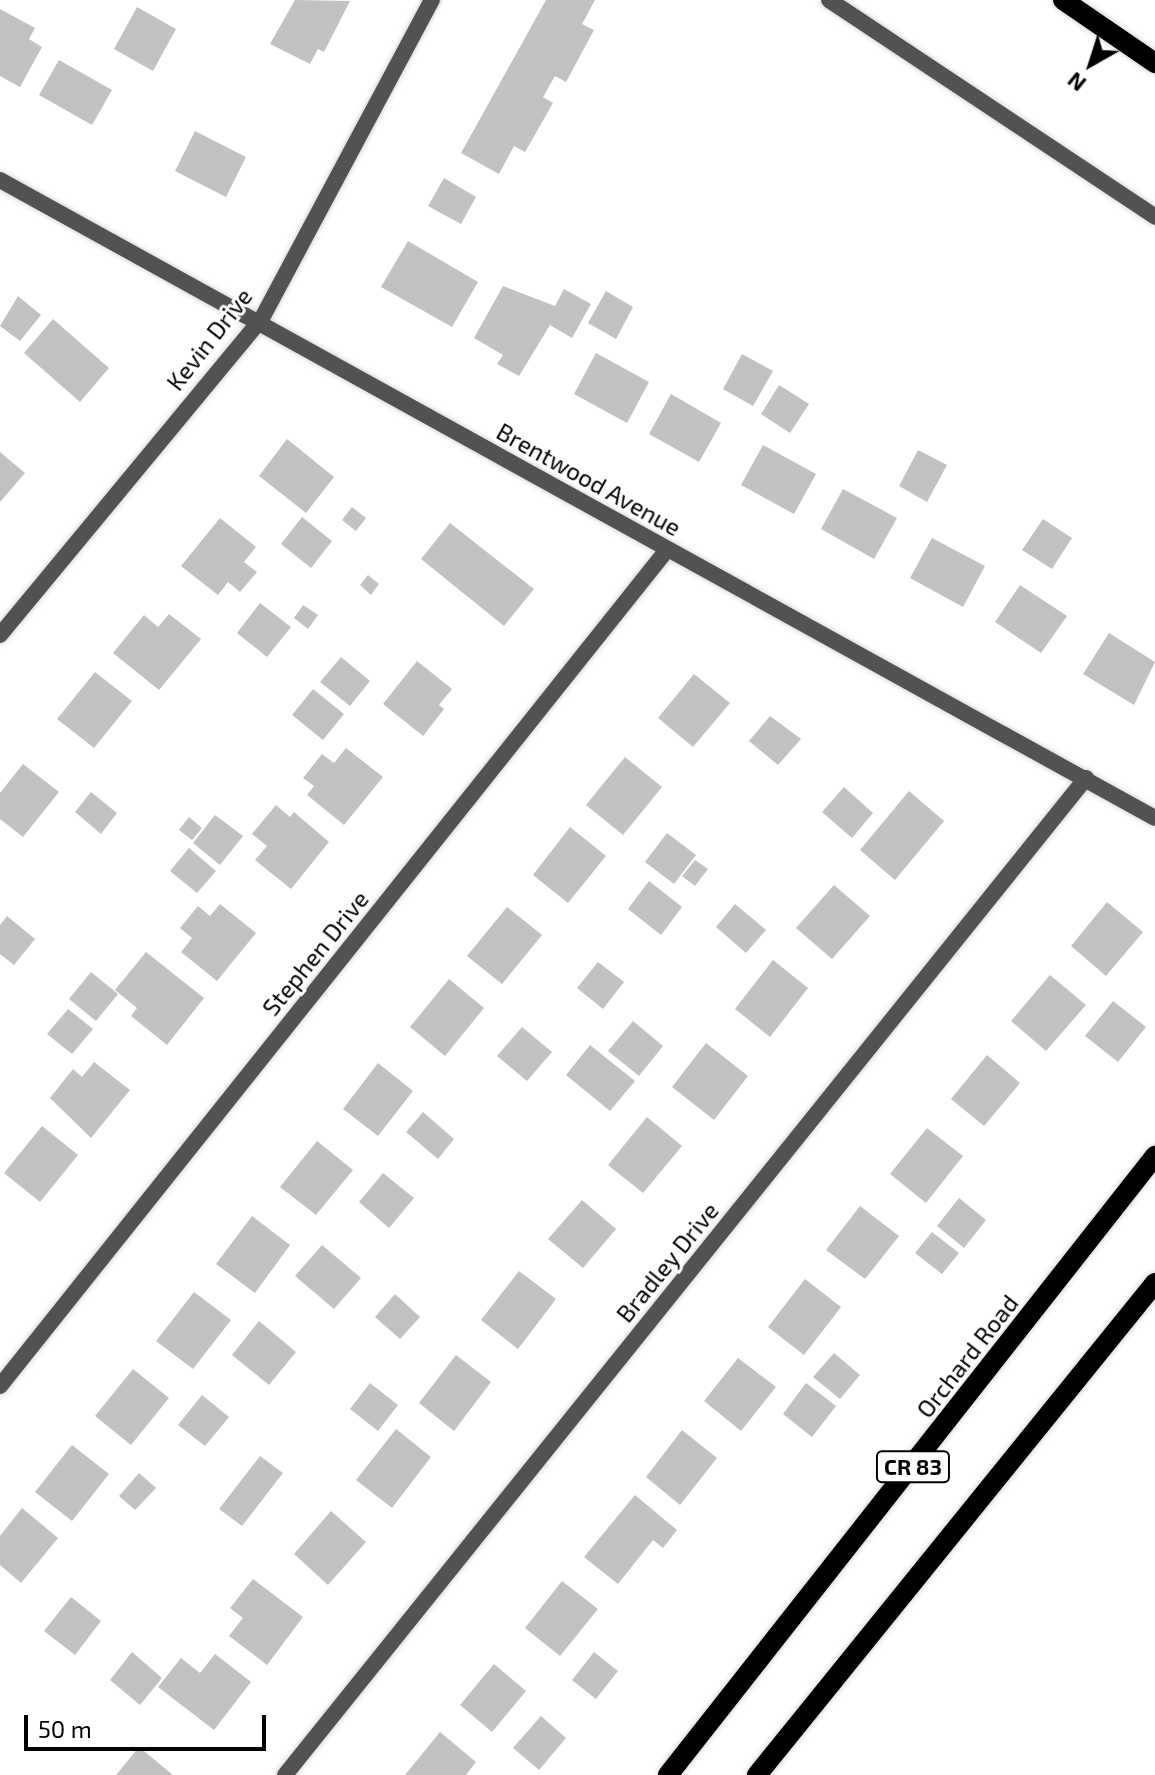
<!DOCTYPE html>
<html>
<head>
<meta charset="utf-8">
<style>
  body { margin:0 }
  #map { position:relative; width:1155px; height:1775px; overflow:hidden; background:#fff; font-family:"Exo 2",sans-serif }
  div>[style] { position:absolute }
  .building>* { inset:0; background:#c2c2c2 }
  .roads { filter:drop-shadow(0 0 2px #dbdbdb) drop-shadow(0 0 2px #dbdbdb) }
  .service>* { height:16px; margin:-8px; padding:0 8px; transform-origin:8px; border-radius:8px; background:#525252 }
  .minor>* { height:16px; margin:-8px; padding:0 8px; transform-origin:8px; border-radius:8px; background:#525252 }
  .primary>* { height:20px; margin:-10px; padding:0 10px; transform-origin:10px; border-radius:10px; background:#000 }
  span { translate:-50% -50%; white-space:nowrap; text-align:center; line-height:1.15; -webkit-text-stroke:6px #fff; paint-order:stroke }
  .shield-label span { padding:2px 6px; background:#fff; border:2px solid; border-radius:6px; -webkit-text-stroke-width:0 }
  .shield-label { font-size:22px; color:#000; font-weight:700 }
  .street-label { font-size:24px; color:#000 }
  .north { position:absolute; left:1051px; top:24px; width:80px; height:80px; -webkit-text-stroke:6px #fff; paint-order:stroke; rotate:219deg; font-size:22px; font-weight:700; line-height:32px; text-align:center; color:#000 }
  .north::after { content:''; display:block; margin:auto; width:28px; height:36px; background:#000; clip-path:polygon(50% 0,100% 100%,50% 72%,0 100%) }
  .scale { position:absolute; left:24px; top:1715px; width:242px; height:36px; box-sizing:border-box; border:4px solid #000; border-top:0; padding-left:10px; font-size:24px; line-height:28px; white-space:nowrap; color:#000; -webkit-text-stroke:6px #fff; paint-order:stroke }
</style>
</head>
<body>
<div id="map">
  <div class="building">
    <div style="clip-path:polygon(295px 0,350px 1px,324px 52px,318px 49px,310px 64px,270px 44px)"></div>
    <div style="clip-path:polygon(546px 0,595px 0,582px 24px,594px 30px,566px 82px,555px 76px,543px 97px,553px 103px,525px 152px,514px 146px,499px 174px,461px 153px)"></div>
    <div style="clip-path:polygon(137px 7px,176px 29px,153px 71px,114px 49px)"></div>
    <div style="clip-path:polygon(0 9px,35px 28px,29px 39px,42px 47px,20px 87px,0 76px)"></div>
    <div style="clip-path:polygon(59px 60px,112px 90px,92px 125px,39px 95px)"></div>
    <div style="clip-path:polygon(195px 131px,246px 157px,226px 197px,175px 171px)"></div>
    <div style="clip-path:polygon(444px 178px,476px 197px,461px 224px,428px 206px)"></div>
    <div style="clip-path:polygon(408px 241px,478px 282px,452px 327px,381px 287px)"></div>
    <div style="clip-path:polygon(503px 286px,555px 306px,564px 289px,591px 304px,572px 338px,550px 325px,519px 376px,497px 364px,503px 355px,474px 338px)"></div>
    <div style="clip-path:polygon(606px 291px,633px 307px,616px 339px,588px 323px)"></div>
    <div style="clip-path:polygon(18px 296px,41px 315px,20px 341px,0 326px)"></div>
    <div style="clip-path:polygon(53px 319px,109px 368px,80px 402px,24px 353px)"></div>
    <div style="clip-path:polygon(596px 353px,649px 382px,627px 423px,574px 394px)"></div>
    <div style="clip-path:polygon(742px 354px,773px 371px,753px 406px,723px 389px)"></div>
    <div style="clip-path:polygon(779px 385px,809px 404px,790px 433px,761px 414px)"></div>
    <div style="clip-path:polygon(671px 394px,721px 423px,699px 462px,649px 434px)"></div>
    <div style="clip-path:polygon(287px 439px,334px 477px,306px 513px,259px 476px)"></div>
    <div style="clip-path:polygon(763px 445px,816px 474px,794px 514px,741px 485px)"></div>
    <div style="clip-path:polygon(918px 450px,947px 465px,927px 502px,899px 486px)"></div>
    <div style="clip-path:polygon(0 452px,25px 473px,0 502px)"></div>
    <div style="clip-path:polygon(843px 489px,897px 518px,874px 559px,821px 529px)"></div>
    <div style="clip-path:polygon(352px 507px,366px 518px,356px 531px,342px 520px)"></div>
    <div style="clip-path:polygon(302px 517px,332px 541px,311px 568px,281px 544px)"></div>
    <div style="clip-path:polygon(220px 518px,256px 547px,244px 562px,257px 572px,240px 592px,228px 582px,218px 595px,181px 566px)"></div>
    <div style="clip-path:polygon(1043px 519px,1072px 538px,1052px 569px,1022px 550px)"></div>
    <div style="clip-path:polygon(450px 523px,534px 589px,504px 626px,421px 559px)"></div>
    <div style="clip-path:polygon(932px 538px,985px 566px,963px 607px,910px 578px)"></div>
    <div style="clip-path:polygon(368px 575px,379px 584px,371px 595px,360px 585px)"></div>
    <div style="clip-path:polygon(1020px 585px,1067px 616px,1041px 653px,995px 622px)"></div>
    <div style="clip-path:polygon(260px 603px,291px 627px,267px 657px,237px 633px)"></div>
    <div style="clip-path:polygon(303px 605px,318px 615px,308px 629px,294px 618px)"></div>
    <div style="clip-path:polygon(169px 614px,201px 639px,159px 690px,113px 653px,144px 615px,158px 627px)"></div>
    <div style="clip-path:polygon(1109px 633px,1155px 662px,1134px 705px,1083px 674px)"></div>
    <div style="clip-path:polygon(341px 657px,370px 681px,350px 706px,320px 682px)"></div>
    <div style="clip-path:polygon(417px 661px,452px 689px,439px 705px,444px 709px,423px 736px,383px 704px)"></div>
    <div style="clip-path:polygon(95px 672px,132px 701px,94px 748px,57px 719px)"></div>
    <div style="clip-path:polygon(694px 674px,730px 703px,693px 747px,658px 718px)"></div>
    <div style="clip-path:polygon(313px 689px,344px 714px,323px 740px,292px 715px)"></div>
    <div style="clip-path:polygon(770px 716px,801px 739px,778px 765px,749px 741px)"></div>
    <div style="clip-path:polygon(346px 748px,383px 777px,344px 825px,307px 795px,314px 786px,303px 778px,322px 754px,334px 763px)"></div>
    <div style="clip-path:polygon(625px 757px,662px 787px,623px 835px,586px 805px)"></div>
    <div style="clip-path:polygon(23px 764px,59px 792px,23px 837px,0 819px,0 793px)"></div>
    <div style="clip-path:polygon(844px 787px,873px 813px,852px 838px,822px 812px)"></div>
    <div style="clip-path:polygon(909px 791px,944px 821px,895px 880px,860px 850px)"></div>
    <div style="clip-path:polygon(91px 792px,117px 813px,101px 834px,75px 812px)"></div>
    <div style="clip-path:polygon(276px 805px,290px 817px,294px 812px,329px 842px,291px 889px,255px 860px,267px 846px,252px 834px)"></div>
    <div style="clip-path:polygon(215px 815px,243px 836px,220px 865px,193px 843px)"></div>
    <div style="clip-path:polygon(189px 817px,202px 828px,192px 840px,179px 830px)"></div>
    <div style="clip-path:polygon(570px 827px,606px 856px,568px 903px,533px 875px)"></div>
    <div style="clip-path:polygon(667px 833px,696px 855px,674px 884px,645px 862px)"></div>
    <div style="clip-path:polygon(189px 848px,216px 871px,197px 893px,170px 871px)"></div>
    <div style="clip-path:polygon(695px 860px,708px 869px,695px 886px,682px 876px)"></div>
    <div style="clip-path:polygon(649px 881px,682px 907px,661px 935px,628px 909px)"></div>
    <div style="clip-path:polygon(834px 885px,870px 916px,832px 959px,796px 928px)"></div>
    <div style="clip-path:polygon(1107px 902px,1143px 932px,1106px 976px,1071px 946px)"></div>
    <div style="clip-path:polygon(220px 904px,256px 933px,217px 981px,181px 952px,192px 938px,180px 928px,198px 906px,210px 916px)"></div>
    <div style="clip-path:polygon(735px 904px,766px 930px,746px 953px,716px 927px)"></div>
    <div style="clip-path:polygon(507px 907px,542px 935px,502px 984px,467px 956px)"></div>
    <div style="clip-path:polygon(7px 916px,35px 939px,14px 965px,0 954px,0 925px)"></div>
    <div style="clip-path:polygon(146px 952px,204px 998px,167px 1045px,131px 1016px,137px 1008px,115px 990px)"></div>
    <div style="clip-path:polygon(773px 960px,808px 988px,770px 1037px,735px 1009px)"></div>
    <div style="clip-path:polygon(598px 962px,624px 982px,603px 1009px,577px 988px)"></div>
    <div style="clip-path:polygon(91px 972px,118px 994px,96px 1021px,69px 999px)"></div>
    <div style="clip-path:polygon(1050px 975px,1086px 1005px,1046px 1051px,1011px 1021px)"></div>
    <div style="clip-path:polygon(449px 979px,484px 1008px,445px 1056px,410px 1027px)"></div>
    <div style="clip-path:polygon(1113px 1001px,1146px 1027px,1118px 1062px,1085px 1036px)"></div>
    <div style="clip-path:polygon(68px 1009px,93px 1029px,72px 1054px,47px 1034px)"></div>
    <div style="clip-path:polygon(633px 1021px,663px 1046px,639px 1076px,608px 1051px)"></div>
    <div style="clip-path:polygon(522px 1027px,552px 1052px,527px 1081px,497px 1056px)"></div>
    <div style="clip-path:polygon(706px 1043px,748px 1076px,714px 1120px,672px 1087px)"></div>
    <div style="clip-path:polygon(590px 1045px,635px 1081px,610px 1111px,566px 1075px)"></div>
    <div style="clip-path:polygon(987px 1055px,1020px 1083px,984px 1126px,951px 1099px)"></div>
    <div style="clip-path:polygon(94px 1062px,130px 1090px,91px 1138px,50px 1098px,73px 1069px,82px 1077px)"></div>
    <div style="clip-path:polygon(378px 1063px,413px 1091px,378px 1136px,343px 1109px)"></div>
    <div style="clip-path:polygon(423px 1112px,454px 1139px,438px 1159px,406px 1132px)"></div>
    <div style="clip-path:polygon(647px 1117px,682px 1146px,643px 1193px,608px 1165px)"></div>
    <div style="clip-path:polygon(42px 1126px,78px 1155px,40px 1202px,4px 1173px)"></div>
    <div style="clip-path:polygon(927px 1128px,963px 1156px,926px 1203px,890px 1174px)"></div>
    <div style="clip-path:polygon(317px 1141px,353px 1170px,316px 1215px,280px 1187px)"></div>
    <div style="clip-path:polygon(383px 1173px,414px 1198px,389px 1228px,359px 1202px)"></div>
    <div style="clip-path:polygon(959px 1198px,986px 1220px,964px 1248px,937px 1226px)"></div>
    <div style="clip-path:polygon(582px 1200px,616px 1229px,583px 1268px,548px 1239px)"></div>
    <div style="clip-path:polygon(860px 1206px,899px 1236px,865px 1279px,826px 1250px)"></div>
    <div style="clip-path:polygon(252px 1216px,290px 1245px,255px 1293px,216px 1264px)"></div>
    <div style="clip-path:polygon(932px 1232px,959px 1253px,942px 1274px,915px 1253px)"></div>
    <div style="clip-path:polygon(322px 1245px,361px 1278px,334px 1309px,295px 1276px)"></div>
    <div style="clip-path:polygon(519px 1271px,556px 1299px,518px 1349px,481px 1320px)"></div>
    <div style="clip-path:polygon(805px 1279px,841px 1307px,804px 1355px,768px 1327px)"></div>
    <div style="clip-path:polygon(194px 1292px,231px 1320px,193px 1369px,156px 1341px)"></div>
    <div style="clip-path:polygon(395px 1294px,420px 1317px,400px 1339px,375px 1317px)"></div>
    <div style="clip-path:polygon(259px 1321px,296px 1352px,269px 1385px,232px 1355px)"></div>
    <div style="clip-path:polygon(834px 1353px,860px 1375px,840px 1399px,813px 1377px)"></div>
    <div style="clip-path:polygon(456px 1355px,491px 1382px,454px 1431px,419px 1403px)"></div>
    <div style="clip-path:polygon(738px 1358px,776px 1387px,741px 1431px,704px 1401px)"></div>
    <div style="clip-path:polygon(133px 1369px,169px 1398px,131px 1445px,95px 1416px)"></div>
    <div style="clip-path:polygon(370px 1383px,398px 1405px,378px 1431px,350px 1409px)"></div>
    <div style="clip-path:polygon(806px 1383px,836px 1406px,812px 1437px,783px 1414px)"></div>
    <div style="clip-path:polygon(202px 1395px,229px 1417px,205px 1446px,178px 1425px)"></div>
    <div style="clip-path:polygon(396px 1429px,431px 1457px,392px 1508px,356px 1480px)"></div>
    <div style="clip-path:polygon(682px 1430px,717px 1458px,680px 1505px,646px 1477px)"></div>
    <div style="clip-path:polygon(72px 1445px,109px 1474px,72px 1521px,35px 1492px)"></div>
    <div style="clip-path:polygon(260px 1456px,283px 1473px,242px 1526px,219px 1509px)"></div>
    <div style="clip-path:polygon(139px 1473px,156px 1488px,135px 1510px,119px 1496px)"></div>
    <div style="clip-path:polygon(635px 1495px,677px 1530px,663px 1548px,653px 1540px,618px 1584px,584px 1557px)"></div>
    <div style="clip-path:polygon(22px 1508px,58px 1538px,21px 1583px,0 1565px,0 1536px)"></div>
    <div style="clip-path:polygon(331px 1511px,366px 1542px,328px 1585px,294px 1554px)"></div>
    <div style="clip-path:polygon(253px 1579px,303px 1617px,267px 1665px,229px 1636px,243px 1618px,230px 1608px)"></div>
    <div style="clip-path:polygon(562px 1581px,598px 1609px,560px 1656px,525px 1628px)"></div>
    <div style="clip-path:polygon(71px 1597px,101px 1621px,75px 1655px,44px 1631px)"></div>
    <div style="clip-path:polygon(132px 1652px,162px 1678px,140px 1705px,110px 1680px)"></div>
    <div style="clip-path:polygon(594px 1652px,618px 1671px,596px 1699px,572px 1680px)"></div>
    <div style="clip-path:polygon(215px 1654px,251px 1682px,214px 1730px,158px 1687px,181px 1658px,200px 1673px)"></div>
    <div style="clip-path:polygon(494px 1664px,526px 1691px,492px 1732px,460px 1705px)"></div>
    <div style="clip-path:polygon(541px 1716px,566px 1738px,539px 1770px,513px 1748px)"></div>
    <div style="clip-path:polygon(440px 1732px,476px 1762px,466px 1775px,405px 1775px)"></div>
    <div style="clip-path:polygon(139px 1747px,173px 1775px,116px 1775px)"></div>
  </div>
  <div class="roads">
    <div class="service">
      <div style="left:829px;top:0;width:392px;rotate:33.6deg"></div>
    </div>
    <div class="minor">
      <div style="left:0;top:180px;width:1319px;rotate:28.92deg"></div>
      <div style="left:0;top:635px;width:409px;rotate:-50.4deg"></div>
      <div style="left:261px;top:320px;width:363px;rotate:-61.9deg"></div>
      <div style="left:0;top:1386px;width:1069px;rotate:-51.42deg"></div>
      <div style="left:285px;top:1775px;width:1279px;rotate:-51.22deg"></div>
    </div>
    <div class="primary">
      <div style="left:1063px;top:0;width:112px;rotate:34.4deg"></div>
      <div style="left:668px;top:1775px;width:788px;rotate:-51.81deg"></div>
      <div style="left:757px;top:1775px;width:633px;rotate:-51.03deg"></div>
    </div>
  </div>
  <div class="shield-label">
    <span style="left:913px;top:1467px">CR 83</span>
  </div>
  <div class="street-label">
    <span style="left:209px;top:339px;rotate:-52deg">Kevin Drive</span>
    <span style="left:589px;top:479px;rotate:29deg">Brentwood Avenue</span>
    <span style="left:315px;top:953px;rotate:-51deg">Stephen Drive</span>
    <span style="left:667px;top:1262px;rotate:-51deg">Bradley Drive</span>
    <span style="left:967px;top:1356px;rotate:-52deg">Orchard Road</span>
  </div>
  <div class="north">N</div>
  <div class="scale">50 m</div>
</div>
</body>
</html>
